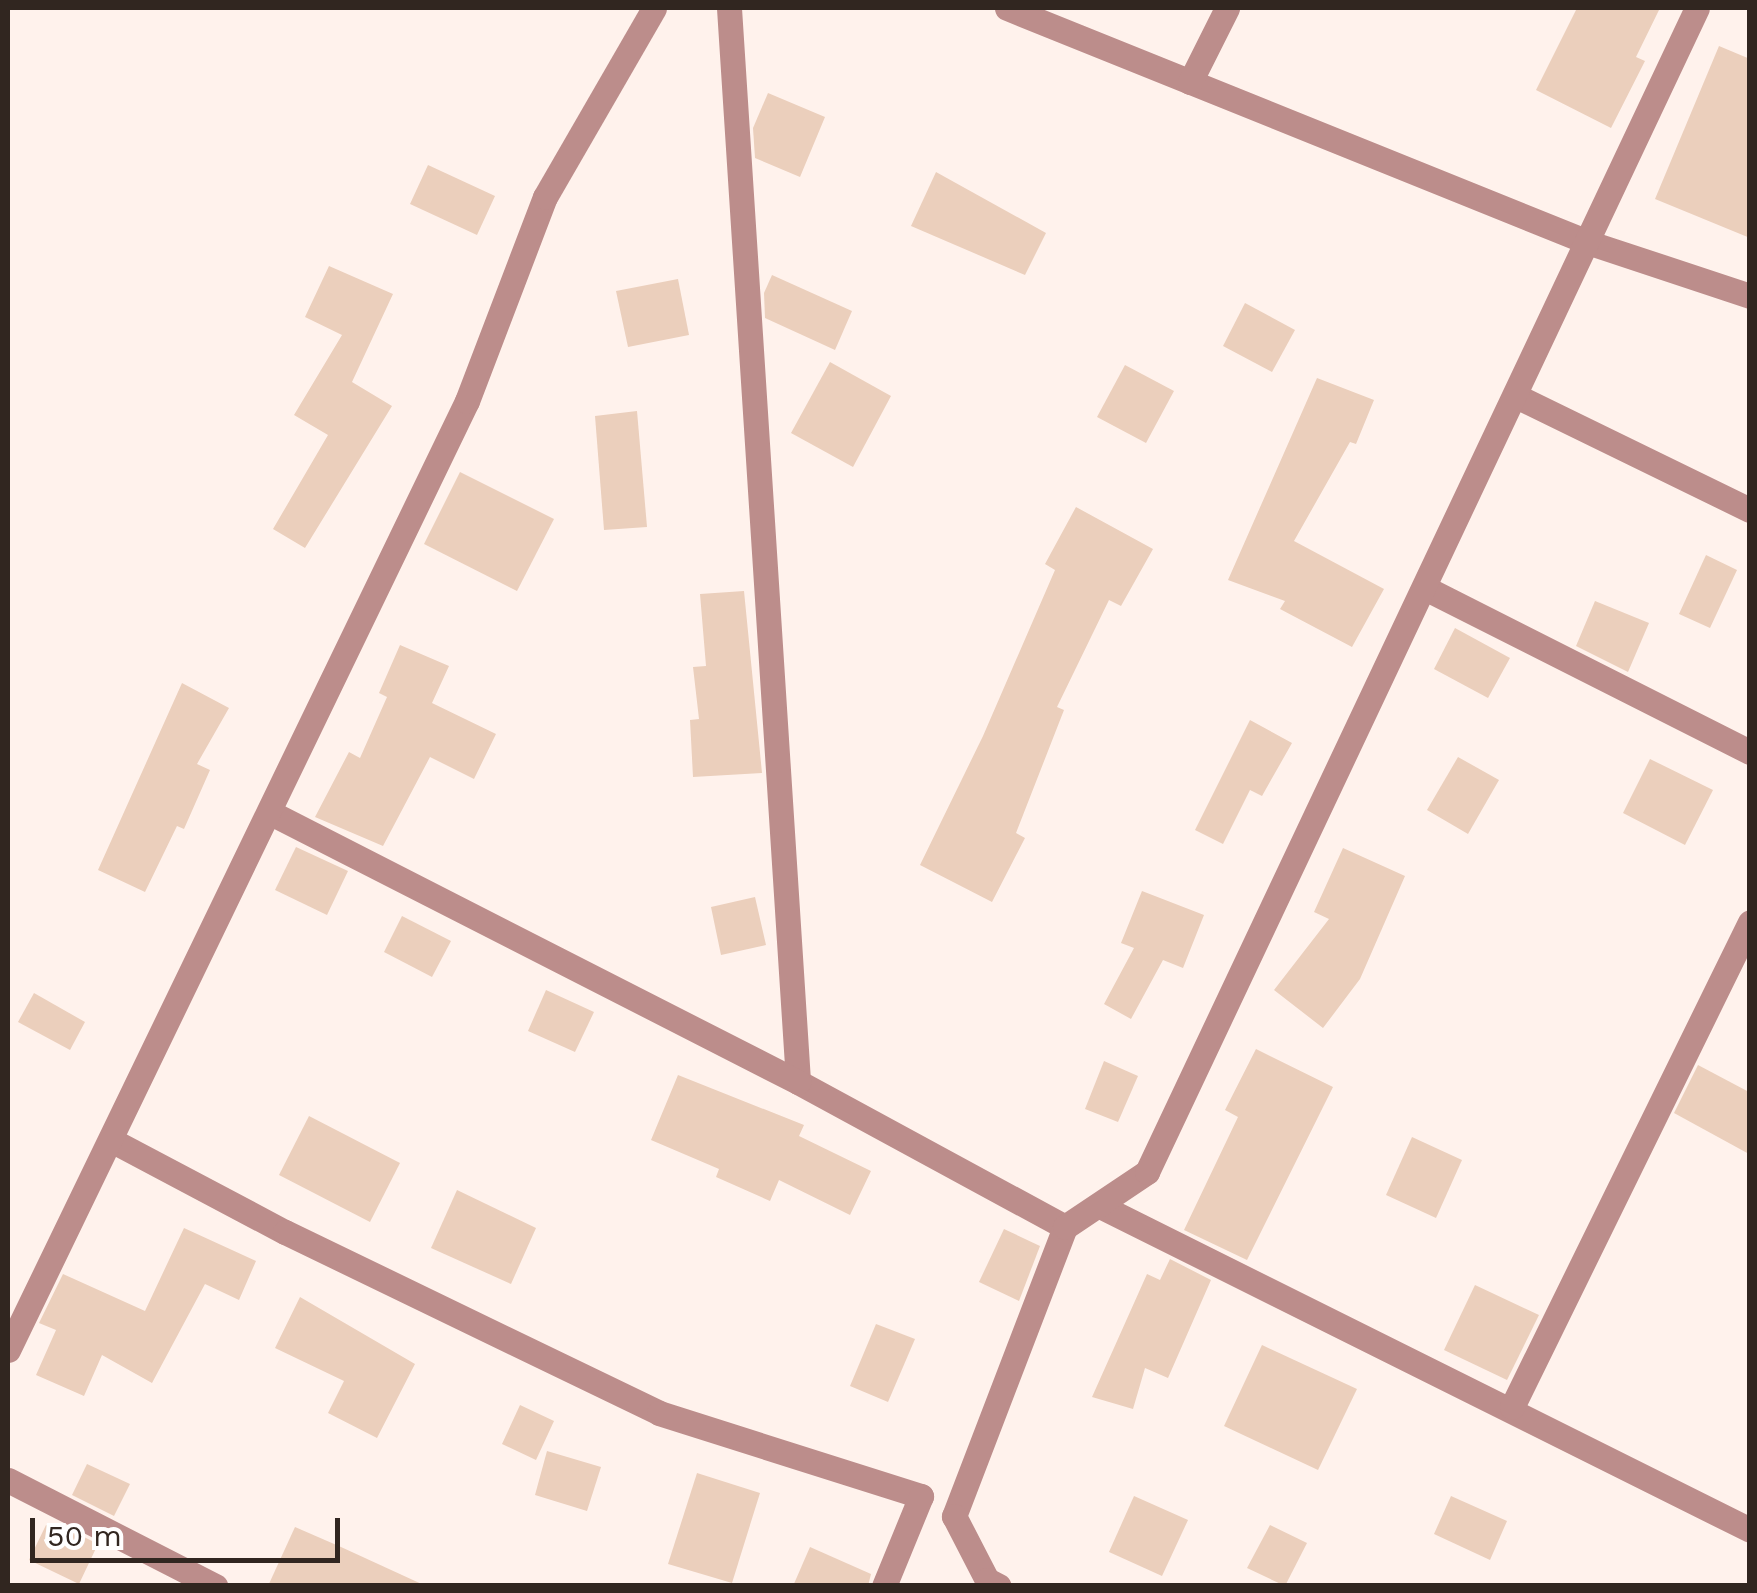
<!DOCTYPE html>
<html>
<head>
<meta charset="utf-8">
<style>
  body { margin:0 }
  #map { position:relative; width:1757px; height:1593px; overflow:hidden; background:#fff2ec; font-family:"Work Sans",sans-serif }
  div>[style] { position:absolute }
  .building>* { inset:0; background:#ebcfbc }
  .street>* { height:25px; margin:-12.5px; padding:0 12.5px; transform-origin:12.5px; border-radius:12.5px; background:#bc8d8b }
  span { translate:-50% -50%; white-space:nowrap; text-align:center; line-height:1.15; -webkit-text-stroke:8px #fff; paint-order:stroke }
  .frame { position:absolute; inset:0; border:10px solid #312620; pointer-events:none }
  .scale { position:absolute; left:30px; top:1518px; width:310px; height:45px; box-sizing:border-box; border:5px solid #312620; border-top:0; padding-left:12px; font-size:30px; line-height:35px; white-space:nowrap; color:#312620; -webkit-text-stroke:8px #fff; paint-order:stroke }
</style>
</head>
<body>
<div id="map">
  <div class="building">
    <div style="clip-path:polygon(1577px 8px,1660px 8px,1636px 57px,1645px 61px,1611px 128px,1536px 90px)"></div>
    <div style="clip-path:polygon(1719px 46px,1750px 59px,1750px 238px,1655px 199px)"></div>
    <div style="clip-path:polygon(768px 93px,825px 117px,800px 177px,755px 158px,753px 128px)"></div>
    <div style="clip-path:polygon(428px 165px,495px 196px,477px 235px,410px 204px)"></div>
    <div style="clip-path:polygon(936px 172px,1046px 233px,1025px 275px,911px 226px)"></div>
    <div style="clip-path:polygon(329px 266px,393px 294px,352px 382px,392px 406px,305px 548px,273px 529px,328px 435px,294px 415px,342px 335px,305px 317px)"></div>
    <div style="clip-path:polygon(772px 275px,852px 311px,835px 350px,765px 318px,764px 293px)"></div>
    <div style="clip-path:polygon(678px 279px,689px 335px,628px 347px,616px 291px)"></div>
    <div style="clip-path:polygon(1245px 303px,1295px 330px,1272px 372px,1223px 346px)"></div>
    <div style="clip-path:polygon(830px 362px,891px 396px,853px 467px,791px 433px)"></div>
    <div style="clip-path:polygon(1125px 365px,1174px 391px,1146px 443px,1097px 417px)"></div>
    <div style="clip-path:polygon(1317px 378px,1374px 400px,1356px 444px,1350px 442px,1294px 541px,1384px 589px,1352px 647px,1280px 609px,1285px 601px,1228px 580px)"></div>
    <div style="clip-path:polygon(637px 411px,647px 527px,604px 530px,595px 416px)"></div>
    <div style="clip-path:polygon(460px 472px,554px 519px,517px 591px,424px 544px)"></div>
    <div style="clip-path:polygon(1076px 507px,1153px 549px,1121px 606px,1109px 600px,1057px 707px,1064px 710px,1016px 833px,1025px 838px,992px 902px,920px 865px,983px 736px,1055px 570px,1045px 564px)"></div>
    <div style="clip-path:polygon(1706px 555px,1737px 570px,1710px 628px,1679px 614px)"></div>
    <div style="clip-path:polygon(744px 591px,762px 773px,693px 777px,690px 720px,699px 719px,693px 667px,706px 666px,700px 594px)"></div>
    <div style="clip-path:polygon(1595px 601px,1649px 623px,1628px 672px,1576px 646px)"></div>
    <div style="clip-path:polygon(1455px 628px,1510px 658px,1488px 698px,1434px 669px)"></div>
    <div style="clip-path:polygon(400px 645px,449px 666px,432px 703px,496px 734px,474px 779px,430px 757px,383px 846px,315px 817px,349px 752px,360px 758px,387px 697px,379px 693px)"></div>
    <div style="clip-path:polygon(182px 683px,229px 708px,197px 764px,210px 770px,184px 829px,177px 826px,145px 892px,98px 870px)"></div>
    <div style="clip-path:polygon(1250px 720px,1292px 743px,1262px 796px,1250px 790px,1223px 844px,1195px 830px)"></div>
    <div style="clip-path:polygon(1458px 757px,1499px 780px,1468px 834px,1427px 810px)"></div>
    <div style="clip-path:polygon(1650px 759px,1713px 790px,1685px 845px,1623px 813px)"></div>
    <div style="clip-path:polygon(296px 847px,348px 871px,327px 915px,275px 890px)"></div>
    <div style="clip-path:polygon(1343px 848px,1405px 876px,1360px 979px,1323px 1028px,1274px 990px,1329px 919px,1314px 912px)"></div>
    <div style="clip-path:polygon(1142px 891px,1204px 915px,1183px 968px,1163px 960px,1131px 1019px,1104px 1004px,1134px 948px,1121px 943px)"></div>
    <div style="clip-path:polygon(755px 897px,766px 945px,721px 955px,711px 907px)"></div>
    <div style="clip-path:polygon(402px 916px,451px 941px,432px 977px,384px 952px)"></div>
    <div style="clip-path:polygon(546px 990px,594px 1012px,575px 1052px,528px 1031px)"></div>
    <div style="clip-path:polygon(34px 993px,85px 1022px,70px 1050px,18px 1022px)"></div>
    <div style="clip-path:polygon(1256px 1049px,1333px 1087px,1247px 1260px,1184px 1230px,1238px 1117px,1225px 1110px)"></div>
    <div style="clip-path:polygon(1104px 1061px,1138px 1076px,1118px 1122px,1085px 1109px)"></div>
    <div style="clip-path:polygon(1698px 1065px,1749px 1092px,1749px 1154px,1674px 1113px)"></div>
    <div style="clip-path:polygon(678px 1075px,804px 1125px,799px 1136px,871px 1171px,850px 1215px,779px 1180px,770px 1201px,716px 1177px,719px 1169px,651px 1140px)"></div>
    <div style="clip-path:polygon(309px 1116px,400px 1163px,370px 1222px,279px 1175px)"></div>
    <div style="clip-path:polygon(1412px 1137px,1462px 1160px,1436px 1218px,1386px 1195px)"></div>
    <div style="clip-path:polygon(457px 1190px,536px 1228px,511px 1284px,431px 1248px)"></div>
    <div style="clip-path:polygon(184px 1228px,256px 1261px,239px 1300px,205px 1284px,152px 1383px,102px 1355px,84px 1396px,36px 1375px,56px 1330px,39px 1323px,63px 1274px,145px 1311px)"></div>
    <div style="clip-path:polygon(1004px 1229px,1040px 1246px,1019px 1301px,979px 1282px)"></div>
    <div style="clip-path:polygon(1170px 1259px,1211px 1280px,1168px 1378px,1145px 1368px,1133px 1409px,1092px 1397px,1147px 1274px,1160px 1280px)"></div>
    <div style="clip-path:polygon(1475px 1285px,1539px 1315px,1507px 1380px,1444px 1350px)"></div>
    <div style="clip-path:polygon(300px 1297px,415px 1364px,377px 1438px,328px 1413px,344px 1381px,275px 1348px)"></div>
    <div style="clip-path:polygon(876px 1324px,915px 1339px,888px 1402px,850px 1386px)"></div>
    <div style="clip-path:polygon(1262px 1345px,1357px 1389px,1318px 1470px,1224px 1426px)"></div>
    <div style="clip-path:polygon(520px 1405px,554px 1421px,536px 1460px,502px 1444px)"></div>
    <div style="clip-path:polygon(547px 1451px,601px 1467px,587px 1511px,535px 1495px)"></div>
    <div style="clip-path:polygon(87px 1464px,130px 1484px,114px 1516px,72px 1495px)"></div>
    <div style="clip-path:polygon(697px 1473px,760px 1493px,732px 1583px,668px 1564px)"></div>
    <div style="clip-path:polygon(1134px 1496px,1188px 1520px,1162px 1576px,1109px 1552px)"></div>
    <div style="clip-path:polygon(1451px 1496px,1507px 1521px,1490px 1560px,1434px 1534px)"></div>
    <div style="clip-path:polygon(58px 1524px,98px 1544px,79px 1584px,29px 1560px,46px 1525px,55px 1530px)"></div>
    <div style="clip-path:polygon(1270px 1525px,1307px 1543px,1285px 1586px,1247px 1568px)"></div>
    <div style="clip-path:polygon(295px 1527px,341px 1547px,426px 1586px,268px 1586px)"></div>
    <div style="clip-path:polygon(810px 1547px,871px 1574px,868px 1586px,793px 1586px)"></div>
  </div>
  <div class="street">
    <div style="left:729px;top:8px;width:1076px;rotate:86.32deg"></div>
    <div style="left:798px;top:1082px;width:304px;rotate:28.5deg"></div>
    <div style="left:1065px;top:1227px;width:310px;rotate:111deg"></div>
    <div style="left:954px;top:1516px;width:72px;rotate:62.7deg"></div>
    <div style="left:987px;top:1580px;width:13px;rotate:27deg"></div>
    <div style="left:1007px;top:8px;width:629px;rotate:21.95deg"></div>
    <div style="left:1590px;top:243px;width:169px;rotate:18.3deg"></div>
    <div style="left:1190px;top:82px;width:83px;rotate:-63.4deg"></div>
    <div style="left:1516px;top:396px;width:260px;rotate:26deg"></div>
    <div style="left:1425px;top:588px;width:364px;rotate:26.8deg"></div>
    <div style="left:271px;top:813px;width:592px;rotate:27.04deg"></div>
    <div style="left:111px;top:1140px;width:197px;rotate:27.9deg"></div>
    <div style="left:285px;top:1232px;width:415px;rotate:25.8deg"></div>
    <div style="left:659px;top:1413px;width:275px;rotate:17.6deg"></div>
    <div style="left:921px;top:1496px;width:97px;rotate:112.3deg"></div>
    <div style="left:1102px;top:1207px;width:724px;rotate:26.49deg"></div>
    <div style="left:1065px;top:1227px;width:99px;rotate:-33.9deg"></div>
    <div style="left:1147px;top:1172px;width:1287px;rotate:-64.71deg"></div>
    <div style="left:8px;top:1350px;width:1054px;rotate:-64.19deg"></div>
    <div style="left:467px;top:401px;width:218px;rotate:-69.1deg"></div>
    <div style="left:545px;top:197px;width:218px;rotate:-60deg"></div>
    <div style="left:1512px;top:1407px;width:540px;rotate:-63.86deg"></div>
    <div style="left:8px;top:1480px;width:233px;rotate:27.1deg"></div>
  </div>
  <div class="frame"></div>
  <div class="scale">50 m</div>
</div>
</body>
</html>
